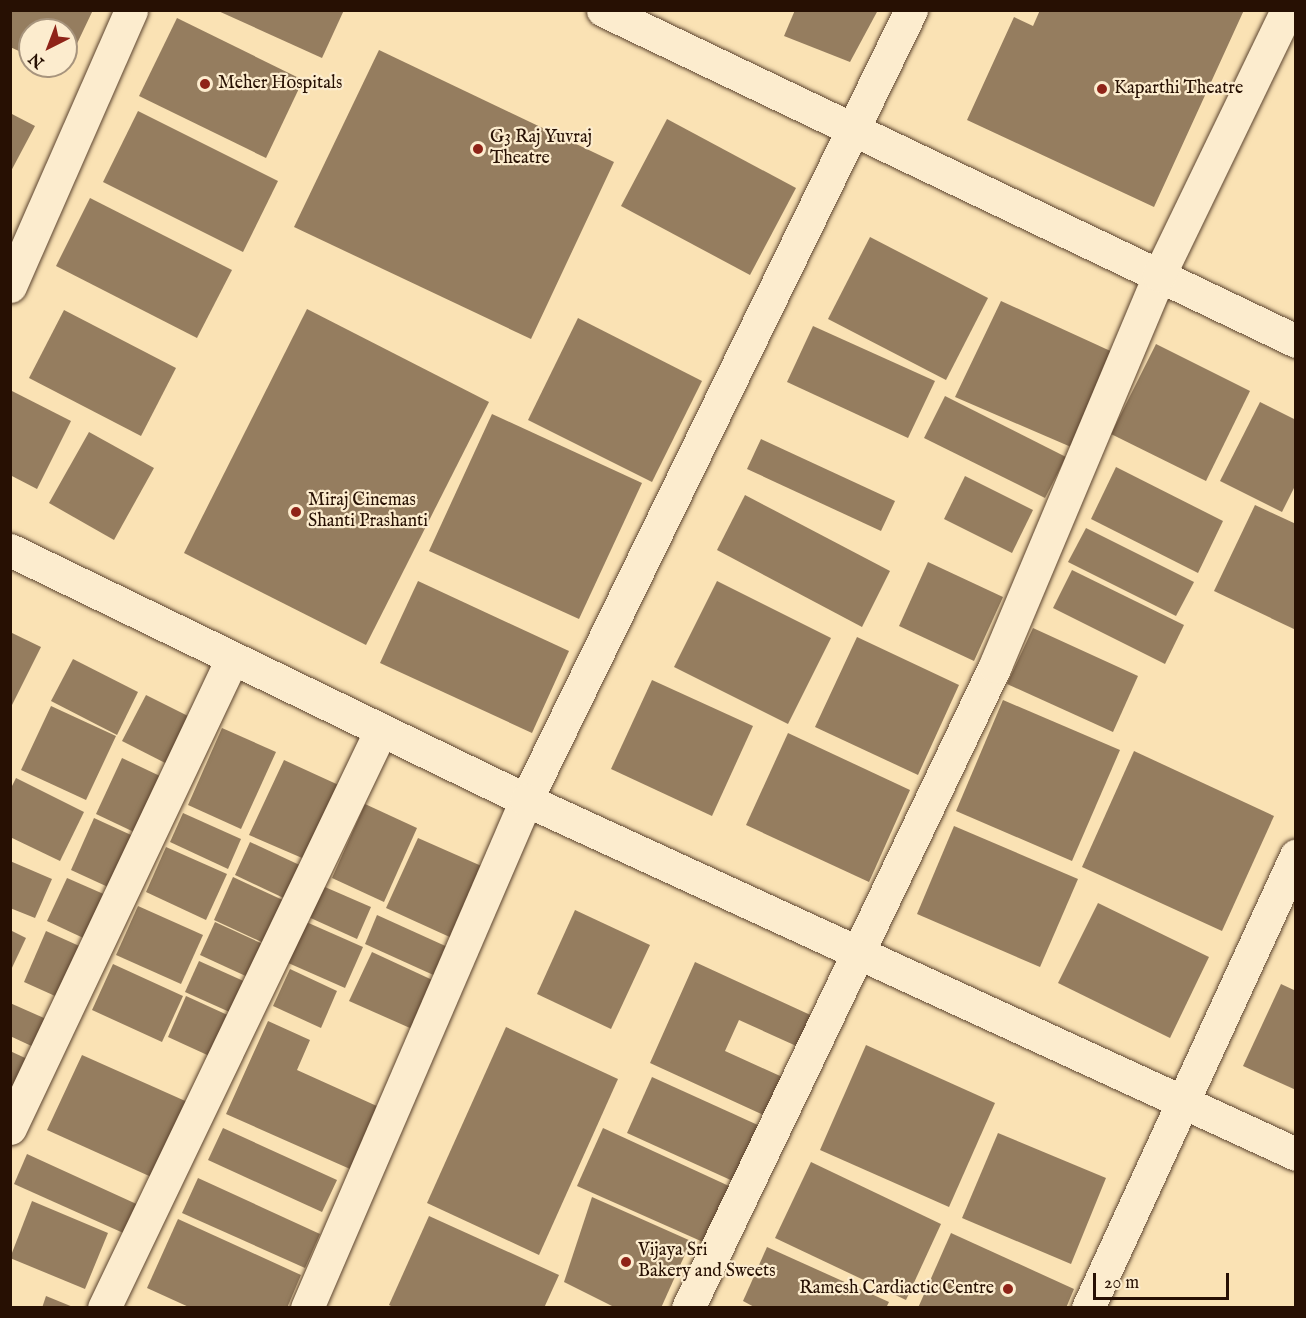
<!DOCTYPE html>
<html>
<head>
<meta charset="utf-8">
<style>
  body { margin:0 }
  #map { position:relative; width:1306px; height:1318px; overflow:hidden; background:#fae2b4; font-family:"IM FELL English",serif }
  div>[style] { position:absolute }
  .building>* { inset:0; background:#957d5f }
  .roads { filter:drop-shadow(0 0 2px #5c442f) drop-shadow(0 0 2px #5c442f) }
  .minor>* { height:33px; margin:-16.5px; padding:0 16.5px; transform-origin:16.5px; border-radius:16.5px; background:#fcecce }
  .tertiary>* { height:33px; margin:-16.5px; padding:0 16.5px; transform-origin:16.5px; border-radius:16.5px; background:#fcecce }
  .dots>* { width:16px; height:16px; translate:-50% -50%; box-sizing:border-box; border:3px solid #fcecce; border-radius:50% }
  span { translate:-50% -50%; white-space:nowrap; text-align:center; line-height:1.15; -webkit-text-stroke:4.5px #fcecce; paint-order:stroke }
  .poi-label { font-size:18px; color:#271003 }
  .left { translate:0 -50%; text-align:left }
  .right { translate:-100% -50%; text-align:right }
  .frame { position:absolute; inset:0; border:12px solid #271003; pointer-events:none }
  .north { position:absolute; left:18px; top:18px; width:60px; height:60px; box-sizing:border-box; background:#fcecce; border:2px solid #a7947d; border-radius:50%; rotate:222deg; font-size:16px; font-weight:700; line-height:24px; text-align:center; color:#271003 }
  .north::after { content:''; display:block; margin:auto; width:21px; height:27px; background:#8f2418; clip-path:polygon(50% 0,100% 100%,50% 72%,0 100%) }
  .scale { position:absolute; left:1093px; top:1273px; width:136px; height:27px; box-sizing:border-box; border:3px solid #271003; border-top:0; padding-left:8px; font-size:18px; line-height:21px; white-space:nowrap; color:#271003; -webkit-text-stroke:4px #fcecce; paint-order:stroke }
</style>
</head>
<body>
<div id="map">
  <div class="building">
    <div style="clip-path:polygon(10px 10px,93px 10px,63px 73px,50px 66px,66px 66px,66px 30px,30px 30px,30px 56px,10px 47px)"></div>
    <div style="clip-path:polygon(216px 10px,344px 10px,322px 58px)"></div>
    <div style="clip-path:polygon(795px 10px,878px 10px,850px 62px,784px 36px)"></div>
    <div style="clip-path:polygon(1040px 10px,1244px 10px,1154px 207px,967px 120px,1014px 17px,1033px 26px)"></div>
    <div style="clip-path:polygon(177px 18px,303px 80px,266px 158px,139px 96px)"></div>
    <div style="clip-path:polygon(379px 50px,614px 162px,531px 339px,294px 227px)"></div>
    <div style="clip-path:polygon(138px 111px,278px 181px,243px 252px,103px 182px)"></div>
    <div style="clip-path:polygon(10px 113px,35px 126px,10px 173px)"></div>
    <div style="clip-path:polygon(667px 119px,796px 188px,750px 275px,621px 206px)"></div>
    <div style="clip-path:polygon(90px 198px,232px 270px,197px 338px,56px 266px)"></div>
    <div style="clip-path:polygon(870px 237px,988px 298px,946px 380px,828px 319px)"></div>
    <div style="clip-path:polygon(1001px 301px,1117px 354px,1071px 447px,955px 397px)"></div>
    <div style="clip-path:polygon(307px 309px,489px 402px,366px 645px,184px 553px)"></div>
    <div style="clip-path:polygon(64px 310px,176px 368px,141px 436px,29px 378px)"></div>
    <div style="clip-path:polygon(578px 318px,702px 381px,652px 482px,528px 420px)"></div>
    <div style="clip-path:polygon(813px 326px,935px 381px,908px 438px,787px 382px)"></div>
    <div style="clip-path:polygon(1156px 344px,1250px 391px,1206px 481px,1111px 434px)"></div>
    <div style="clip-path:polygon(10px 390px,71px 421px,37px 489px,10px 475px)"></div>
    <div style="clip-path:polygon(945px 396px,1066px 457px,1045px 498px,924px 438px)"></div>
    <div style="clip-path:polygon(1260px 402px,1296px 420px,1296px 484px,1282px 512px,1220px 481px)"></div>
    <div style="clip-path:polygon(492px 414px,642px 483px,579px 619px,429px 551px)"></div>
    <div style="clip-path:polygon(89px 432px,154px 468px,114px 540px,49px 503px)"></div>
    <div style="clip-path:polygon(761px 439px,895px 501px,881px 531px,747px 469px)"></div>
    <div style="clip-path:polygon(1116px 467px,1223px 521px,1198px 573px,1091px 519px)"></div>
    <div style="clip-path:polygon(965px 476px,1033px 510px,1012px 553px,944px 519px)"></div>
    <div style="clip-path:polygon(745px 495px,890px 571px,862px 627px,717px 550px)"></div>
    <div style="clip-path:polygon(1255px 505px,1296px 524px,1296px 630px,1214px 591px)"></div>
    <div style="clip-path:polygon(1086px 528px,1194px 582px,1176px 616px,1068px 562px)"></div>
    <div style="clip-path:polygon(928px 562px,1003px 597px,974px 661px,899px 626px)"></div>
    <div style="clip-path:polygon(1072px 570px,1184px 625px,1165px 664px,1053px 608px)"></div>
    <div style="clip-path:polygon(418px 581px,569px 651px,532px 733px,380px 663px)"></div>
    <div style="clip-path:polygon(717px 581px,831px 638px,788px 724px,674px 667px)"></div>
    <div style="clip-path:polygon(1033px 628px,1138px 676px,1113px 732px,1007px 684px)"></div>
    <div style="clip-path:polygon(10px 632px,41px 647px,10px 709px)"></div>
    <div style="clip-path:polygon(857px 637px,959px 685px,918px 775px,815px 727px)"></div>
    <div style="clip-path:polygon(73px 659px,138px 692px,117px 735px,51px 701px)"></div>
    <div style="clip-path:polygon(652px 680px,753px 726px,712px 816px,611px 769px)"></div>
    <div style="clip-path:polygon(146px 695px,200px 722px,177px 769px,122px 741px)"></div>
    <div style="clip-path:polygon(1003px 700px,1120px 750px,1072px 861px,956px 811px)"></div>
    <div style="clip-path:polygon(51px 706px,116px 736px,86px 800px,21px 770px)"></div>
    <div style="clip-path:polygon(222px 728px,276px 752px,241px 829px,188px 805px)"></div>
    <div style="clip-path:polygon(788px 733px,910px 790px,869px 882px,746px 825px)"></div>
    <div style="clip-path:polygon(1134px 751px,1274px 816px,1222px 931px,1082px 867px)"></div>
    <div style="clip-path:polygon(122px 758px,181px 786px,155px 842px,96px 814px)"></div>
    <div style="clip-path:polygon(284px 760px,343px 787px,309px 861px,249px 835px)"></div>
    <div style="clip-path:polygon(16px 778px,84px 812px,60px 861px,10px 837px,10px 790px)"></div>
    <div style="clip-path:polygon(365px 804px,417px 828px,384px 902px,332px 878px)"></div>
    <div style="clip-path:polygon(183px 813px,241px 839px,228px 869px,170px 842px)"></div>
    <div style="clip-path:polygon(94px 818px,155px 846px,132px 898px,71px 870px)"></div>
    <div style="clip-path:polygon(954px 826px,1078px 879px,1040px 967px,917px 914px)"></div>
    <div style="clip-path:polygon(418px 838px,486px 868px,454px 939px,386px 908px)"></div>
    <div style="clip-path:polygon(250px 842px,306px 868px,290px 901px,235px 875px)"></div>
    <div style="clip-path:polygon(166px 847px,227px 874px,206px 920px,146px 892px)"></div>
    <div style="clip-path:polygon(10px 861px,52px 879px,35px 918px,10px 908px)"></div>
    <div style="clip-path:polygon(233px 877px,287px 902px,268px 945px,214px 920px)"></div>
    <div style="clip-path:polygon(67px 878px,115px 899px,94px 943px,47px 921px)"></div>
    <div style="clip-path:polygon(318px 884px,371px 907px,357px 939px,304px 915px)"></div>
    <div style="clip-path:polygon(1098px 903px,1209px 957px,1170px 1038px,1058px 983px)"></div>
    <div style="clip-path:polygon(138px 906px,203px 935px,181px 984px,116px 955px)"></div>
    <div style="clip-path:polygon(575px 910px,650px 945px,611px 1029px,537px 994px)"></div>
    <div style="clip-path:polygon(377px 915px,452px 949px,440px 978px,365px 944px)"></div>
    <div style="clip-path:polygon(304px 921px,363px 947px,345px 988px,286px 962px)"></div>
    <div style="clip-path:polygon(215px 922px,265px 945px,250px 978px,200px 955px)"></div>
    <div style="clip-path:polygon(10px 930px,26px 938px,10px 972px)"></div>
    <div style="clip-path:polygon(46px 931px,86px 949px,64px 1000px,24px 982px)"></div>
    <div style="clip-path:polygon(372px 952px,441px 984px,419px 1032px,349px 1001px)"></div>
    <div style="clip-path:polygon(199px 961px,248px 983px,234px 1014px,185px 992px)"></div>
    <div style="clip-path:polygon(695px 962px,817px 1018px,803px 1049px,739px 1020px,725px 1051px,789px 1080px,772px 1119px,650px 1063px)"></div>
    <div style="clip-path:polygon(113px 964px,183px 996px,162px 1042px,92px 1010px)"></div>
    <div style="clip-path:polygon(290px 969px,337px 991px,321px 1028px,273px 1006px)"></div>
    <div style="clip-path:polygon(1281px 984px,1296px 991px,1296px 1090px,1243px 1066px)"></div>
    <div style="clip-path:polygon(186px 996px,234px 1018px,216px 1059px,168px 1037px)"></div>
    <div style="clip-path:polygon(10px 1003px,53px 1022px,40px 1050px,10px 1036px)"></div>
    <div style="clip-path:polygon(268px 1021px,310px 1040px,297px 1070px,379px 1107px,350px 1169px,226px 1114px)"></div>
    <div style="clip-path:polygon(506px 1027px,618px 1079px,539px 1255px,427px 1203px)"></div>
    <div style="clip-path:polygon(866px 1045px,995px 1103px,949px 1207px,820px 1150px)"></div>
    <div style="clip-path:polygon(10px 1051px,36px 1063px,10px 1108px)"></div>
    <div style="clip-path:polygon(82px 1055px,192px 1104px,158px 1180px,47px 1130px)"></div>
    <div style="clip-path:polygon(652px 1077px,760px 1126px,735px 1182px,627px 1133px)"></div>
    <div style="clip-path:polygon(223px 1128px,337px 1180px,322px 1212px,208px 1160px)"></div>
    <div style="clip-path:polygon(603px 1128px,729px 1186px,703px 1242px,577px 1186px)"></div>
    <div style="clip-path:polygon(998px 1133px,1106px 1178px,1071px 1264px,962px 1218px)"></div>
    <div style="clip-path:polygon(27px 1154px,143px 1207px,130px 1236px,14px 1184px)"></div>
    <div style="clip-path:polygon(811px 1162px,941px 1224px,906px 1300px,775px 1238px)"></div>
    <div style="clip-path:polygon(198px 1178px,320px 1234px,305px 1268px,182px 1213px)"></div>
    <div style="clip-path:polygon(592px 1197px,691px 1241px,661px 1308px,616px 1308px,564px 1282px)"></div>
    <div style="clip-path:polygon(32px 1201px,108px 1233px,85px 1289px,10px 1258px)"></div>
    <div style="clip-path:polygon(429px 1216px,559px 1275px,544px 1308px,395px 1308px,389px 1305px)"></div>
    <div style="clip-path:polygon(178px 1219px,301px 1275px,287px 1308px,191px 1308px,147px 1288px)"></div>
    <div style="clip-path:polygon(951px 1233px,1074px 1289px,1066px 1308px,918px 1308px)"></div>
    <div style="clip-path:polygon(767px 1247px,889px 1302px,886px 1308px,756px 1308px,743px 1301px)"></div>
    <div style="clip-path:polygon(46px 1296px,73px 1307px,73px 1308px,42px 1308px)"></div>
  </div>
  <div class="roads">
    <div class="minor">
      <div style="left:603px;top:10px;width:768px;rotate:25.53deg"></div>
      <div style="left:10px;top:286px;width:301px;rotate:-66.3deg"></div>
      <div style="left:10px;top:1128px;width:519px;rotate:-64.67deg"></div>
      <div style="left:104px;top:1308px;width:641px;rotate:-64.39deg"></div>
      <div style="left:307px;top:1308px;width:553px;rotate:-66.68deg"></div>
      <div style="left:526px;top:800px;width:879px;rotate:-64.02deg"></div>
      <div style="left:688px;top:1308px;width:712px;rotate:-64.44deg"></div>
      <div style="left:995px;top:666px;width:424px;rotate:-67.2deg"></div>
      <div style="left:1159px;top:275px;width:294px;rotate:-64.2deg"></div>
      <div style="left:1088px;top:1308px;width:498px;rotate:-65.3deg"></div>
    </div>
    <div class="tertiary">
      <div style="left:10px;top:550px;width:573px;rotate:25.85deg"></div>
      <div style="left:526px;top:800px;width:847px;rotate:24.69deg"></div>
    </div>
  </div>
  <div class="dots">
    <div style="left:205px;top:84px;background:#8f2418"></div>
    <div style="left:1102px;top:89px;background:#8f2418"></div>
    <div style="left:478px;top:149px;background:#8f2418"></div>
    <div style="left:296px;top:512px;background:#8f2418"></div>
    <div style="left:626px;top:1262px;background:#8f2418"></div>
    <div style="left:1008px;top:1289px;background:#8f2418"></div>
  </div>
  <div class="poi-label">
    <span class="left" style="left:218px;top:84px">Meher Hospitals</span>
    <span class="left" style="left:1114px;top:89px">Kaparthi Theatre</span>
    <span class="left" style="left:490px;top:149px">G3 Raj Yuvraj<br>Theatre</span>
    <span class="left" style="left:308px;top:512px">Miraj Cinemas<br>Shanti Prashanti</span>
    <span class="left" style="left:638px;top:1262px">Vijaya Sri<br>Bakery and Sweets</span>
    <span class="right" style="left:994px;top:1289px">Ramesh Cardiactic Centre</span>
  </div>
  <div class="frame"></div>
  <div class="north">N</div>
  <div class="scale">20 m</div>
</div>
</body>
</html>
